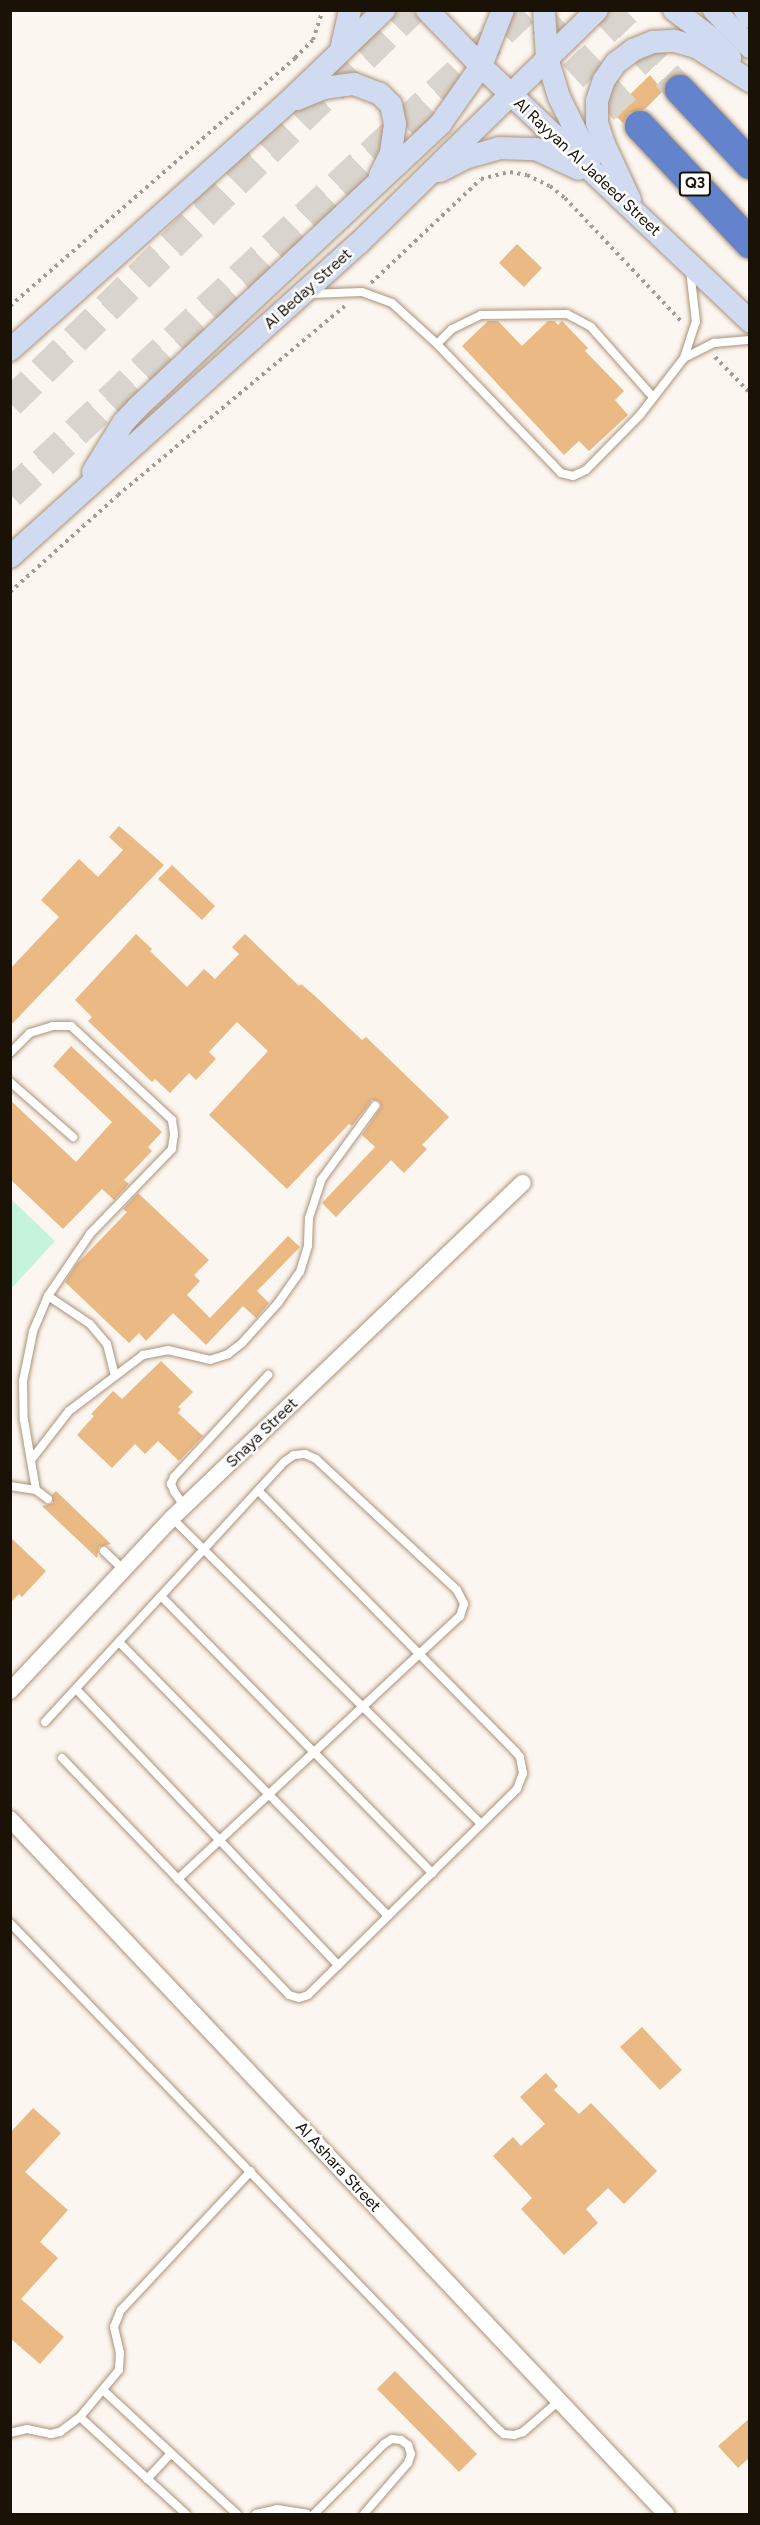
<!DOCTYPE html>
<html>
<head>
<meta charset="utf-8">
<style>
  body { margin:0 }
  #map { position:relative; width:760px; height:2525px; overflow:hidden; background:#fbf6f0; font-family:Figtree,sans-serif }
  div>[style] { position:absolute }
  .green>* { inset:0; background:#c6f4db }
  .building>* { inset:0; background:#eab984 }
  .highway-tunnel>* { height:30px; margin-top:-15px; transform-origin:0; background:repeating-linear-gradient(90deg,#d9d4cd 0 30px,transparent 0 45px) }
  .path>* { height:4px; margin-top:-2px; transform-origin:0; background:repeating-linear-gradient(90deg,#a29c94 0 3px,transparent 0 7.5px) }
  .roads { filter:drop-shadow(0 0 2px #ac9277) drop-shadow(0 0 2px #ac9277) }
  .lane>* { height:8px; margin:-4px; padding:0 4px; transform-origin:4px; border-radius:4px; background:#fff }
  .street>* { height:16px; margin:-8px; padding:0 8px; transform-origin:8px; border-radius:8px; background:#fff }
  .secondary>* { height:22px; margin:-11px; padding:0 11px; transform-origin:11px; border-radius:11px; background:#d0daf0 }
  .highway>* { height:30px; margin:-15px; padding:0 15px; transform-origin:15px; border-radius:15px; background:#6384cc }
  span { translate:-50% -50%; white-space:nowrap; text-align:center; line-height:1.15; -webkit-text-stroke:5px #fff; paint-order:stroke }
  .shield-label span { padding:2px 4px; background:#fff; border:2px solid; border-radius:4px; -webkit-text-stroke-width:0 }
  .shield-label { font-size:15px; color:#1b1207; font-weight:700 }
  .street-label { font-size:16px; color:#1b1207 }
  .frame { position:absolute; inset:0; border:12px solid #1b1207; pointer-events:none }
</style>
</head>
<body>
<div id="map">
  <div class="green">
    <div style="clip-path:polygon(11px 1199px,55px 1241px,11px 1289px,10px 1289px)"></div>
  </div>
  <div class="building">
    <div style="clip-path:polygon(650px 75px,663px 91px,645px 109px,629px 113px,623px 123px,612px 112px)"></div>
    <div style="clip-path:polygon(517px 244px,542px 268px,524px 287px,499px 263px)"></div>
    <div style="clip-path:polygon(488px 321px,498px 321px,522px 346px,548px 321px,554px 321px,558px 325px,562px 321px,588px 348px,585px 351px,624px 391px,615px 400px,628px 415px,589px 451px,579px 441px,564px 455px,462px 346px)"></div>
    <div style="clip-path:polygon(119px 826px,164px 865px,10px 1026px,10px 969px,59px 917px,41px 900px,79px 859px,98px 877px,123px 850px,109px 837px)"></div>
    <div style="clip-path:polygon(172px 865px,215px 906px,202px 920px,158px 879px)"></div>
    <div style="clip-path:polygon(136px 934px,152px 949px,150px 951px,187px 987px,204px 969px,215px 979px,239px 954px,232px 947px,245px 934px,299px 986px,301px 984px,315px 996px,362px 1040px,366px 1037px,449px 1117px,422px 1145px,427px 1149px,404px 1173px,391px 1160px,336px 1217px,322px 1203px,375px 1147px,362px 1135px,381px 1107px,379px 1101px,372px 1100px,352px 1126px,349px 1124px,287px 1189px,209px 1115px,268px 1051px,237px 1022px,209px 1052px,216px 1059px,196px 1080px,189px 1073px,170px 1093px,155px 1079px,152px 1082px,88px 1021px,92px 1017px,75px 1000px)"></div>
    <div style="clip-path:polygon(71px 1046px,162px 1132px,148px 1147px,152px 1151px,124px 1180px,129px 1184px,114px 1200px,102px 1189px,63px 1229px,10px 1179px,10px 1100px,76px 1162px,112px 1122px,53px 1066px)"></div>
    <div style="clip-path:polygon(138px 1193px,209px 1260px,194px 1275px,200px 1281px,187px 1295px,210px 1318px,288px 1236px,300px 1247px,257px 1291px,269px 1303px,256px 1318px,243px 1306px,206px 1345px,173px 1313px,146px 1341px,139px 1333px,129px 1343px,65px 1282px,76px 1265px,127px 1212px,123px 1209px)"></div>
    <div style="clip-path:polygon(161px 1361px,193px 1392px,178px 1407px,181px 1409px,178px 1413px,203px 1436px,179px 1461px,158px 1441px,145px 1454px,135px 1444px,112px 1468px,77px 1435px,94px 1416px,91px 1414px,113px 1391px,122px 1399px)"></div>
    <div style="clip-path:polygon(56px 1491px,111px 1544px,99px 1547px,97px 1558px,42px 1506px,53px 1503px,52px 1495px)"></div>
    <div style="clip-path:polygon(10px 1537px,46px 1571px,22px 1597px,19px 1594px,10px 1603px)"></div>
    <div style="clip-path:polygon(642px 2027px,682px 2070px,660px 2090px,620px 2047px)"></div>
    <div style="clip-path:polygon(546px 2073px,558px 2086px,554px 2090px,579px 2114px,591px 2103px,657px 2171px,624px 2204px,608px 2188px,586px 2209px,598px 2223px,564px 2255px,521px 2209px,532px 2198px,493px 2156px,513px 2137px,521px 2146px,545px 2124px,520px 2097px)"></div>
    <div style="clip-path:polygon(33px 2108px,61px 2133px,25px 2172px,68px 2210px,40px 2242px,58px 2258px,21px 2299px,64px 2337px,40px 2364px,10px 2338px,10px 2133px)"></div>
    <div style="clip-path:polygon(395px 2371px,477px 2454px,459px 2472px,377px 2389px)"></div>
    <div style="clip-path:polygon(750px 2418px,750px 2457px,738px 2468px,718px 2446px)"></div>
  </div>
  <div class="highway-tunnel">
    <div style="left:605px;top:10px;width:110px;rotate:46.8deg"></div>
    <div style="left:543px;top:22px;width:142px;rotate:47deg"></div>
    <div style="left:10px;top:403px;width:562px;rotate:-44.35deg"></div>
    <div style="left:10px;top:494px;width:707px;rotate:-43.22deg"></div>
  </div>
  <div class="path">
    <div style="left:371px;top:283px;width:151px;rotate:-43.4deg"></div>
    <div style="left:481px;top:179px;width:30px;rotate:-14deg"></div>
    <div style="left:510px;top:172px;width:17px;rotate:10deg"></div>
    <div style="left:527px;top:175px;width:25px;rotate:26deg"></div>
    <div style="left:550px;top:186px;width:19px;rotate:39deg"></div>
    <div style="left:565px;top:198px;width:172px;rotate:46.7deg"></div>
    <div style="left:10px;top:306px;width:378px;rotate:-41deg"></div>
    <div style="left:295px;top:58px;width:25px;rotate:-45deg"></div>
    <div style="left:313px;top:40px;width:32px;rotate:-72deg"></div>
    <div style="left:715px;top:357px;width:50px;rotate:45.8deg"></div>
    <div style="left:10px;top:592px;width:145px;rotate:-41.9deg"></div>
    <div style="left:118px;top:495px;width:295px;rotate:-39.8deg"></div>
  </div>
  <div class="roads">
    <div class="lane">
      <div style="left:310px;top:294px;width:52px;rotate:-2.2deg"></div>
      <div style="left:362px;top:292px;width:32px;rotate:20deg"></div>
      <div style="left:392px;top:303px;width:61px;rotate:42.3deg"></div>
      <div style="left:437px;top:344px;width:179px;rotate:46.1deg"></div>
      <div style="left:561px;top:473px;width:12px;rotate:14deg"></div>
      <div style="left:573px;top:476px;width:14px;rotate:-25deg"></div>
      <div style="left:586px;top:470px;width:77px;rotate:-45.5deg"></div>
      <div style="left:640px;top:415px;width:72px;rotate:-52.3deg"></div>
      <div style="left:684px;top:358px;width:38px;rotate:-72deg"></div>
      <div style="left:696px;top:322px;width:52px;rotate:-96.6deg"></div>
      <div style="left:437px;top:344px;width:21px;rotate:-45deg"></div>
      <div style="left:452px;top:329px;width:32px;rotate:-26deg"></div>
      <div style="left:481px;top:315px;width:86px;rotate:-0.7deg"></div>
      <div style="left:567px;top:314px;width:27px;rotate:28deg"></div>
      <div style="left:591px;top:327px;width:94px;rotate:48.5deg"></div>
      <div style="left:684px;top:358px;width:34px;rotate:-27deg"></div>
      <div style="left:714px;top:343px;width:36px;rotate:-5deg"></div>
      <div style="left:10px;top:1053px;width:28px;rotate:-45deg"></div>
      <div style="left:30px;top:1033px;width:24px;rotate:-17deg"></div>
      <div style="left:53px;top:1026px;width:18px"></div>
      <div style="left:71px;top:1026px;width:138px;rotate:42.9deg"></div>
      <div style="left:172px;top:1120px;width:14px;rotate:82deg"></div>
      <div style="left:174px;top:1134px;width:15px;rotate:98deg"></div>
      <div style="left:172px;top:1149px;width:118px;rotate:134deg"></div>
      <div style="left:90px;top:1234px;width:75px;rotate:124.1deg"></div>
      <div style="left:48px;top:1296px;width:39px;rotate:113deg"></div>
      <div style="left:33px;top:1332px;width:50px;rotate:101.5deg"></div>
      <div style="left:23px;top:1381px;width:39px;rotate:89deg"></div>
      <div style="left:24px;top:1420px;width:71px;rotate:80.3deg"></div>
      <div style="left:10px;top:1082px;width:84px;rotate:41.1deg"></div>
      <div style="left:48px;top:1296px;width:50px;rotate:33.7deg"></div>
      <div style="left:90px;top:1324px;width:26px;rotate:50deg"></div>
      <div style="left:107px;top:1344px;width:32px;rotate:76deg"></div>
      <div style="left:31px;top:1460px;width:62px;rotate:-52.2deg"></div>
      <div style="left:69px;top:1411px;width:93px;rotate:-37.1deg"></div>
      <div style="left:143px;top:1355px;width:25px;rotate:-11deg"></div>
      <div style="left:168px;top:1350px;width:43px;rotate:13.4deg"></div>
      <div style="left:210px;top:1360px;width:19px;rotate:-18deg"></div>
      <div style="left:228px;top:1354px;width:18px;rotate:-38deg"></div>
      <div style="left:242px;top:1343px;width:54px;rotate:-48deg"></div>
      <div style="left:278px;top:1303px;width:38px;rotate:-55deg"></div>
      <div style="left:300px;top:1272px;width:28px;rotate:-73deg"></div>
      <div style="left:308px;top:1245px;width:27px;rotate:-88deg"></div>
      <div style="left:309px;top:1218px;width:40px;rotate:-72deg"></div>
      <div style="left:321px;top:1180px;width:92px;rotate:-53.9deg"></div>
      <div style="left:10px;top:1486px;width:26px;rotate:9deg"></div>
      <div style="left:36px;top:1490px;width:15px;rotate:37deg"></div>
      <div style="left:185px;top:1507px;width:19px;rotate:-125deg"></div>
      <div style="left:174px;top:1491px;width:8px;rotate:-113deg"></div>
      <div style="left:171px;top:1484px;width:8px;rotate:-67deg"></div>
      <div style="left:174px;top:1477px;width:139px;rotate:-47.3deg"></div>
      <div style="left:172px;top:1518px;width:435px;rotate:44.7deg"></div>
      <div style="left:104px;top:1551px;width:28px;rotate:44deg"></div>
      <div style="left:161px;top:1596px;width:388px;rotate:45.6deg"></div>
      <div style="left:119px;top:1642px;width:384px;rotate:45.5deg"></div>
      <div style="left:76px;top:1689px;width:381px;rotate:46.5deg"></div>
      <div style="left:45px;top:1722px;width:353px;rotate:-47.4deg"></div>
      <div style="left:284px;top:1462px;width:12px;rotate:-35deg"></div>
      <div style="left:294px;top:1455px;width:11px;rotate:-5deg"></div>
      <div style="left:305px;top:1454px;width:12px;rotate:24deg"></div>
      <div style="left:316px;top:1459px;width:192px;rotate:42.9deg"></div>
      <div style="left:457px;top:1590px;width:16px;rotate:63deg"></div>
      <div style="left:464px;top:1604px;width:13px;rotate:108deg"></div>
      <div style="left:460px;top:1616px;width:386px;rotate:137deg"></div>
      <div style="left:62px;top:1758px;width:328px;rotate:46.2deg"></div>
      <div style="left:289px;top:1995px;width:10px;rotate:17deg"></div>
      <div style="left:299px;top:1998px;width:9px;rotate:-18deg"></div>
      <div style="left:308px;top:1995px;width:293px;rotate:-44.6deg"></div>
      <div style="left:517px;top:1789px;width:17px;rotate:-69deg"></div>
      <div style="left:523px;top:1773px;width:16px;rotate:-101deg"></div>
      <div style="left:520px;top:1757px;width:8px;rotate:-130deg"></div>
      <div style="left:515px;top:1751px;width:366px;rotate:-134.6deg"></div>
      <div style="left:10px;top:1923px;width:702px;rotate:46.04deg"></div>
      <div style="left:497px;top:2428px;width:9px;rotate:41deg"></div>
      <div style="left:504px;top:2434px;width:10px;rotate:6deg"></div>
      <div style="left:514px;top:2435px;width:9px;rotate:-18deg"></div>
      <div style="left:523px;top:2432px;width:48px;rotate:-40.7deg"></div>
      <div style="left:104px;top:2391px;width:181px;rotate:42.8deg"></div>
      <div style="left:80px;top:2417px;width:144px;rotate:42.5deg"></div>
      <div style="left:10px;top:2433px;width:17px;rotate:-13deg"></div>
      <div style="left:27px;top:2429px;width:25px;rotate:12deg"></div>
      <div style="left:51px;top:2434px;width:9px;rotate:-13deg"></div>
      <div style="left:60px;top:2432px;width:25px;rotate:-37deg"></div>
      <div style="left:80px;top:2417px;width:61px;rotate:-50.3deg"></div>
      <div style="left:119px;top:2370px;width:17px;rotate:-87deg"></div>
      <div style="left:120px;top:2353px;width:27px;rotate:-103deg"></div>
      <div style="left:114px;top:2327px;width:18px;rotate:-68deg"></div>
      <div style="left:121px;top:2310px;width:190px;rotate:-46.9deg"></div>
      <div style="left:147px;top:2479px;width:35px;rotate:-47deg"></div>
      <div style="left:256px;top:2514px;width:22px;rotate:-13deg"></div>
      <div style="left:277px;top:2509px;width:30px;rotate:9deg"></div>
      <div style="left:314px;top:2514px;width:99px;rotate:-45deg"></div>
      <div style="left:384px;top:2444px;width:9px;rotate:-32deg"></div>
      <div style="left:392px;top:2439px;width:9px;rotate:6deg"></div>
      <div style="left:401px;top:2440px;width:9px;rotate:36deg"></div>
      <div style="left:408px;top:2445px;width:9px;rotate:72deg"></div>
      <div style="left:411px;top:2454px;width:9px;rotate:108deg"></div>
      <div style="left:408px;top:2463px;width:67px;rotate:130.8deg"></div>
    </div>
    <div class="street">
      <div style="left:10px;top:1691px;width:237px;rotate:-46.9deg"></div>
      <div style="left:172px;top:1518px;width:485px;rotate:-43.7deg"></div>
      <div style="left:10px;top:1819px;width:956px;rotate:46.65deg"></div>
    </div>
    <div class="secondary">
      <div style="left:427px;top:10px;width:78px;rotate:46deg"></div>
      <div style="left:481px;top:66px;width:371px;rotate:43.5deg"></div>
      <div style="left:544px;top:10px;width:48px;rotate:86.4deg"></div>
      <div style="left:547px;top:58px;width:41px;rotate:72.9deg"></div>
      <div style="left:559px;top:97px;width:70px;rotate:63.8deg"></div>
      <div style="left:674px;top:10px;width:45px;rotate:36.9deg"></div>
      <div style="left:710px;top:37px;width:29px;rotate:46deg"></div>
      <div style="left:714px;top:10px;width:52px;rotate:45.8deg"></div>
      <div style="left:745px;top:10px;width:9px;rotate:54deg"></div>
      <div style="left:341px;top:50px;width:41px;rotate:-77.3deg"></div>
      <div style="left:297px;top:99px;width:29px;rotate:-22deg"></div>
      <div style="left:324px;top:88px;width:30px;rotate:-8deg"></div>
      <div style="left:354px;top:84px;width:28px;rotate:21deg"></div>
      <div style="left:380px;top:94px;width:16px;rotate:45deg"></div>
      <div style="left:391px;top:105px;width:19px;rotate:78deg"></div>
      <div style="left:395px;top:124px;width:29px;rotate:98deg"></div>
      <div style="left:391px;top:153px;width:25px;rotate:116deg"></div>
      <div style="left:440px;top:171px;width:28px;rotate:-27deg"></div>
      <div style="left:465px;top:158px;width:35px;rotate:-16deg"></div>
      <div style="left:499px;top:148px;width:37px;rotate:2deg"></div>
      <div style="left:536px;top:149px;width:47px;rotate:24.9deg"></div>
      <div style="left:630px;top:200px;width:62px;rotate:-114.9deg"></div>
      <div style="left:604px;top:144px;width:22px;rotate:-108deg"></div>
      <div style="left:597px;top:123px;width:22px;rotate:-90deg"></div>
      <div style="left:597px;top:101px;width:22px;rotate:-72deg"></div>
      <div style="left:604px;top:80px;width:21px;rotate:-55deg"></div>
      <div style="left:616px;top:63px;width:21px;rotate:-37deg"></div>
      <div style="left:633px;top:50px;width:22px;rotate:-22deg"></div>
      <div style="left:653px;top:42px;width:22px;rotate:-3deg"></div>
      <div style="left:675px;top:41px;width:22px;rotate:16deg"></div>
      <div style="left:696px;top:47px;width:64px;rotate:32.2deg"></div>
      <div style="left:10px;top:350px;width:370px;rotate:-41.7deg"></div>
      <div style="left:286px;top:104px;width:136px;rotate:-43.8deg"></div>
      <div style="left:93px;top:472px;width:57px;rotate:-58.5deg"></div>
      <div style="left:123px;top:423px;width:22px;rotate:-47deg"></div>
      <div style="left:138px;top:407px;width:415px;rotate:-43.1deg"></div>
      <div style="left:441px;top:123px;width:70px;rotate:-54.9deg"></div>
      <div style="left:481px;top:66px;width:60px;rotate:-68.6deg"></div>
      <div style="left:10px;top:557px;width:468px;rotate:-42deg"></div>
      <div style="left:358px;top:244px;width:334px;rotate:-44.4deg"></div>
    </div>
    <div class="highway">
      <div style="left:680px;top:90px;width:102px;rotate:46.6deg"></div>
      <div style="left:640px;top:126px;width:161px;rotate:46.8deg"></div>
    </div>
  </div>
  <div class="shield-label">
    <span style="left:695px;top:184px">Q3</span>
  </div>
  <div class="street-label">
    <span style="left:587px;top:167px;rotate:43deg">Al Rayyan Al Jadeed Street</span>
    <span style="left:308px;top:289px;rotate:-42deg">Al Beday Street</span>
    <span style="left:262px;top:1433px;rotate:-44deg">Snaya Street</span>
    <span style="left:338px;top:2167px;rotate:47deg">Al Ashara Street</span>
  </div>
  <div class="frame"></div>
</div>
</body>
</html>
